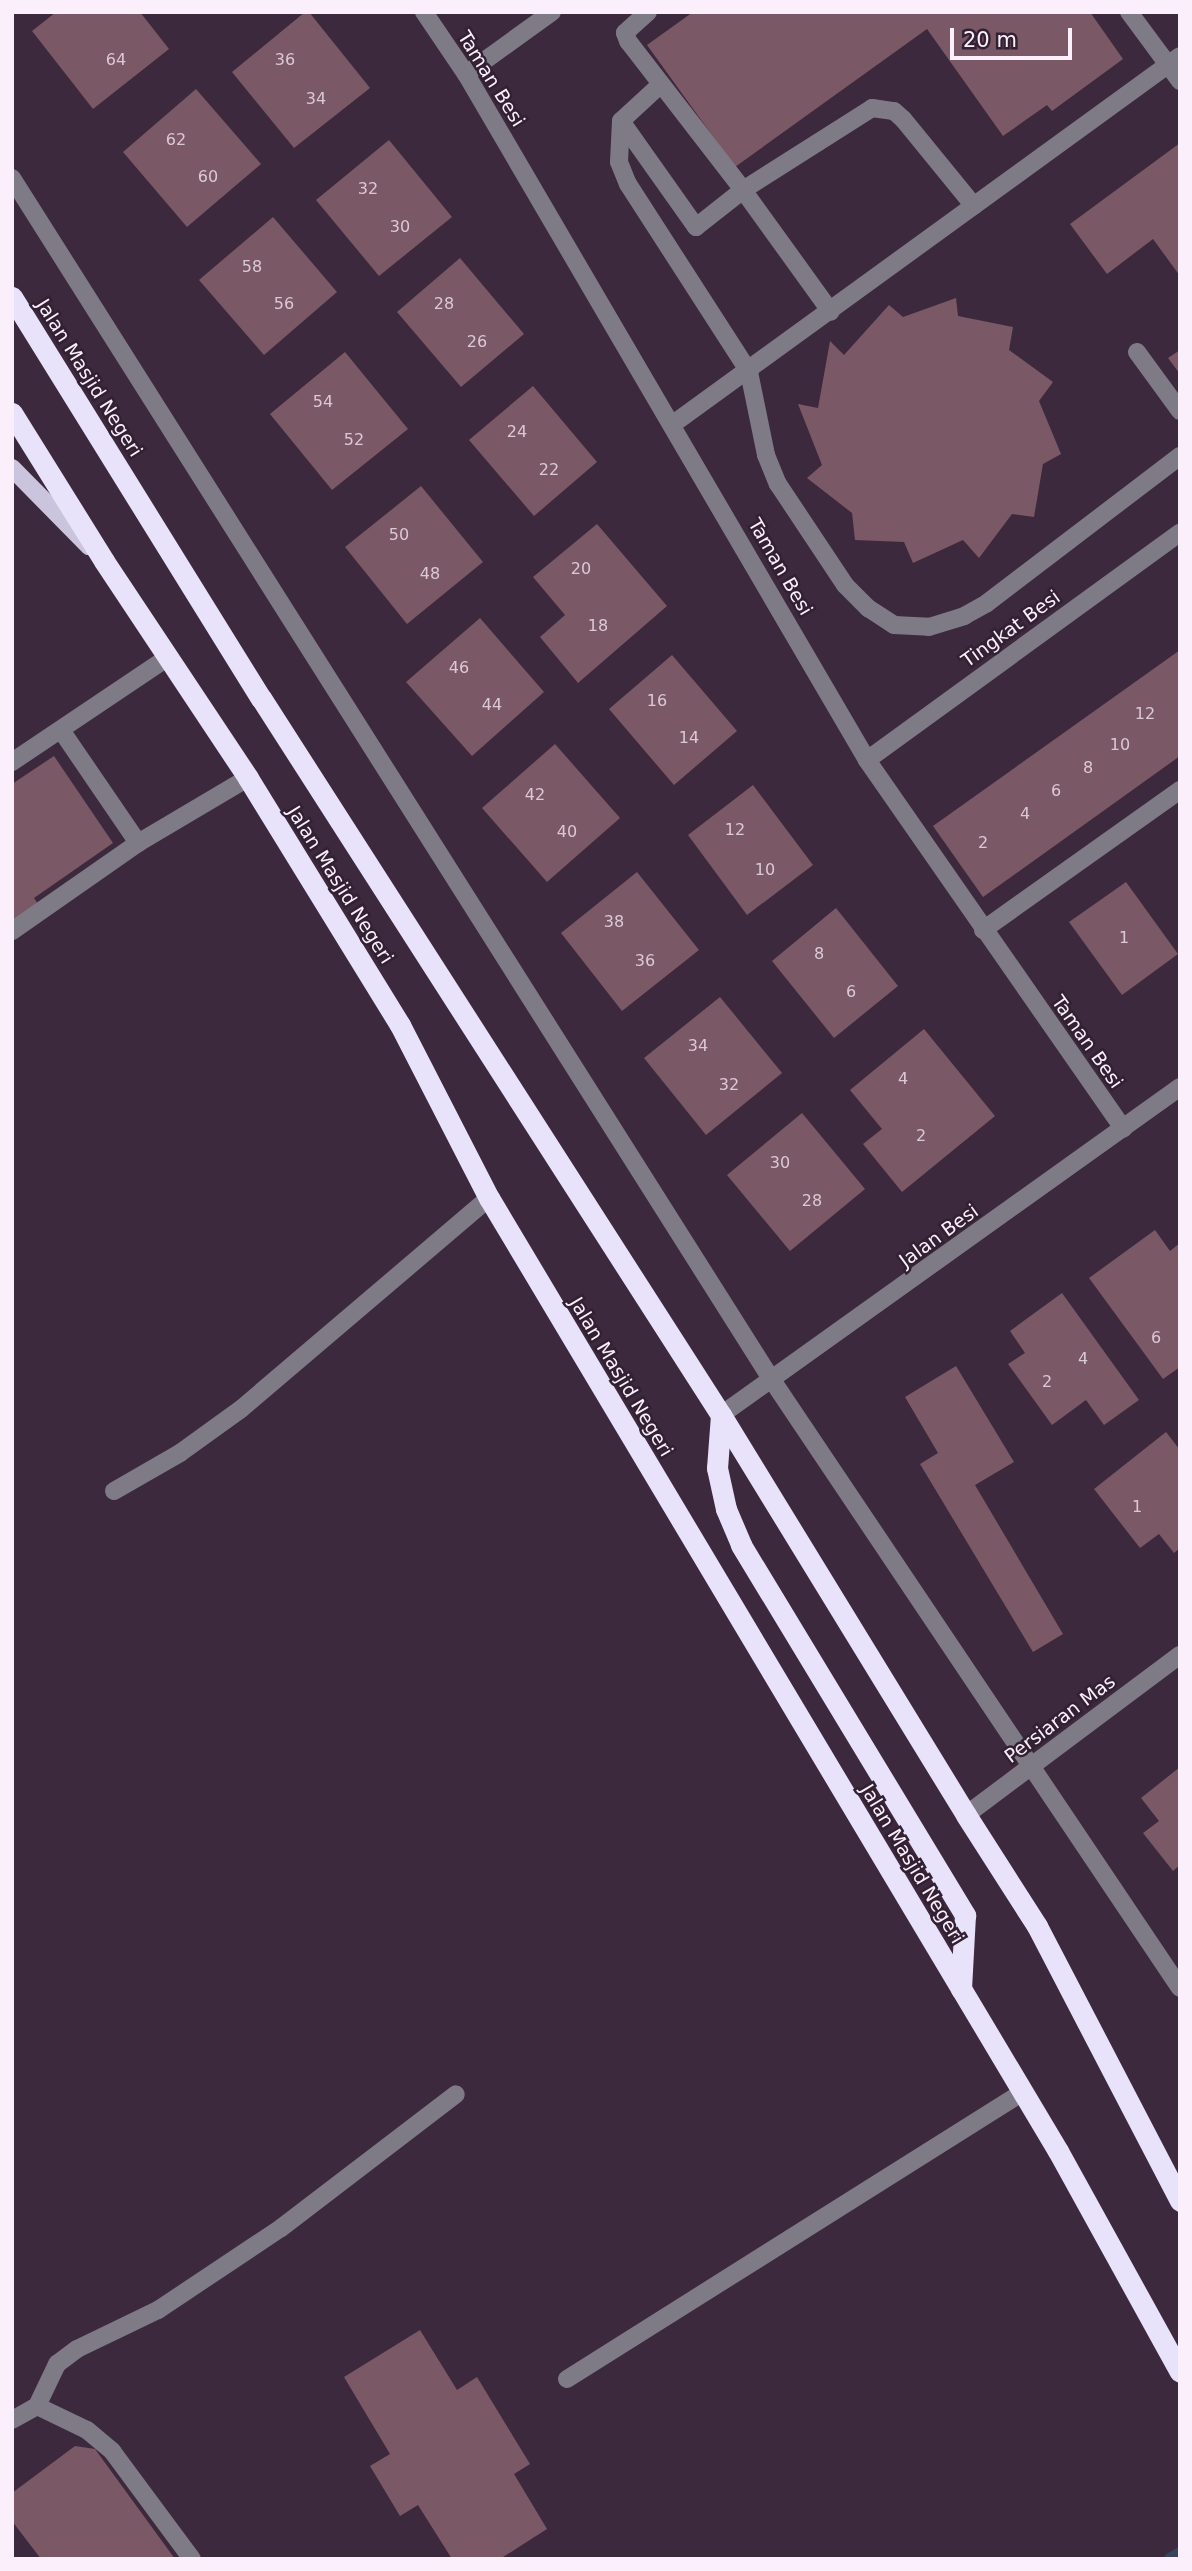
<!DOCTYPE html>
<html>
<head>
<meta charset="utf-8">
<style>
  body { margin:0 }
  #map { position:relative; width:1192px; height:2571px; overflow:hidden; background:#3d293d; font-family:"DejaVu Sans",sans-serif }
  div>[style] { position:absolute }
  .stream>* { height:12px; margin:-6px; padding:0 6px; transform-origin:6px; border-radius:6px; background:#39435f }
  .building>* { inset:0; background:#7b5865 }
  .minor>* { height:18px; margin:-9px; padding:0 9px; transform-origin:9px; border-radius:9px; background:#7e7b87 }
  .major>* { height:18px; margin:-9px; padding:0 9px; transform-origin:9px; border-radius:9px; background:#cac4de }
  .highway>* { height:21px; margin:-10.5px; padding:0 10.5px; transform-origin:10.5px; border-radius:10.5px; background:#e8e2fb }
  span { translate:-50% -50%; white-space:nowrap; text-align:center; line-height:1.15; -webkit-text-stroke:5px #322033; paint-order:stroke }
  .number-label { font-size:16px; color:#dcc9d6 }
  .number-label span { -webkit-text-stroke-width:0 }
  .street-label { font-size:19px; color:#fceffc }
  .frame { position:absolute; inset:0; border:14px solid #fceffc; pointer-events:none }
  .scale { position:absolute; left:950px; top:28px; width:122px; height:32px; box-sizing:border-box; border:4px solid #fceffc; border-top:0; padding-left:9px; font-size:21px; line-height:24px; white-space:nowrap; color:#fceffc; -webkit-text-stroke:5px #322033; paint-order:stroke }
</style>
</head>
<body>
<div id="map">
  <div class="stream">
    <div style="left:1170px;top:2559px;width:12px;rotate:-31deg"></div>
  </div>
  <div class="building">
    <div style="clip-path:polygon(56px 12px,140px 12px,169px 49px,93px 109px,32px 31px)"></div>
    <div style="clip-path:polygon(305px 12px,309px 12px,370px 88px,294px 148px,232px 72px)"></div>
    <div style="clip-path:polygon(693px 12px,1090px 12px,1123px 59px,1052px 111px,1047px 105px,1003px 136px,927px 29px,735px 167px,647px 45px)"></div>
    <div style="clip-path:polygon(196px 89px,261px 164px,187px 227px,123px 152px)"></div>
    <div style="clip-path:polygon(389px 140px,452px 217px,379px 276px,316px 200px)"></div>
    <div style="clip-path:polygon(1180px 143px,1180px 276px,1153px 239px,1107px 274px,1070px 224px)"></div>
    <div style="clip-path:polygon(273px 217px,337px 292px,264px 355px,199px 280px)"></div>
    <div style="clip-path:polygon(460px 258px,524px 334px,461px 387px,397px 312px)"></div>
    <div style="clip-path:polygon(956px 298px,958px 316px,1013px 327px,1009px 350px,1053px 382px,1039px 401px,1061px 454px,1043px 464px,1034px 517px,1012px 514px,979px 558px,963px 540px,913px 563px,904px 542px,855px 540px,852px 513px,807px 478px,822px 465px,798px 404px,818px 408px,830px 341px,844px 355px,889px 305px,903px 317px)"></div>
    <div style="clip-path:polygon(1180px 350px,1180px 374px,1168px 358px)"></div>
    <div style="clip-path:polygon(345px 352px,408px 429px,332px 490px,270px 414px)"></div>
    <div style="clip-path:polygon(533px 386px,597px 462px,534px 516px,469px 440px)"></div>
    <div style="clip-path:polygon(421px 486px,483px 562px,407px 624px,345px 547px)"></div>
    <div style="clip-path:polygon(597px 524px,667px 606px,578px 683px,540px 637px,565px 615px,533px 577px)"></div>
    <div style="clip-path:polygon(480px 618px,544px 692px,472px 756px,406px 682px)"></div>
    <div style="clip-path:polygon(1180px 650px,1180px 756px,983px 897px,933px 826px)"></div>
    <div style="clip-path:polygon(672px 655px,737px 731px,674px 785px,609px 709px)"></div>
    <div style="clip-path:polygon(555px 744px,620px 818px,547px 882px,482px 808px)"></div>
    <div style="clip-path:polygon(54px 756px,113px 843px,34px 898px,38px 904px,12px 922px,12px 784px)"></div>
    <div style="clip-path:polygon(753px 785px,813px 865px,747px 915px,688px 835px)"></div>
    <div style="clip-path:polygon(637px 872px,699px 950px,622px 1011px,561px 933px)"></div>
    <div style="clip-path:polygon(1126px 882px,1178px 954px,1122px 995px,1069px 922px)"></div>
    <div style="clip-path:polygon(836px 908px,898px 986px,834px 1038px,772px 961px)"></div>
    <div style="clip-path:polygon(720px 997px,782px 1073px,706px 1135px,644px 1058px)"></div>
    <div style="clip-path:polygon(924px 1029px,995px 1116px,902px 1192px,863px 1144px,882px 1129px,850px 1090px)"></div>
    <div style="clip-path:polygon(802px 1113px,865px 1189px,790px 1251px,727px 1175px)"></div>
    <div style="clip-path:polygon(1155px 1230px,1170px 1251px,1180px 1243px,1180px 1367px,1163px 1379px,1089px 1278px)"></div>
    <div style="clip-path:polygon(1062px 1293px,1139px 1400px,1104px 1425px,1086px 1400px,1052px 1425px,1008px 1364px,1025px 1353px,1010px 1331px)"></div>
    <div style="clip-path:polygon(956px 1366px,1014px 1462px,975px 1485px,1063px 1634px,1033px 1652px,920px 1464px,938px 1453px,905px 1397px)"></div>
    <div style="clip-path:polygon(1166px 1432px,1180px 1450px,1180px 1548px,1174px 1553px,1159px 1534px,1140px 1548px,1094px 1489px)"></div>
    <div style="clip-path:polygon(1180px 1767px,1180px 1865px,1173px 1871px,1143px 1833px,1159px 1821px,1141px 1798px)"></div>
    <div style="clip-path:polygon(420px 2330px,457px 2390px,477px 2377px,530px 2464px,514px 2474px,547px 2529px,500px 2559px,452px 2559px,418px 2505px,400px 2516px,370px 2466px,390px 2454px,344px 2377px)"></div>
    <div style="clip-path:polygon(75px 2446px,95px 2449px,175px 2559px,41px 2559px,12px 2521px,12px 2493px)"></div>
  </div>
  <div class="minor">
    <div style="left:424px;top:12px;width:75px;rotate:55.9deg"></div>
    <div style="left:466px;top:74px;width:795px;rotate:59.69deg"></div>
    <div style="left:867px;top:760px;width:449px;rotate:55.2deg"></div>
    <div style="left:648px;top:12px;width:31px;rotate:138deg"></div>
    <div style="left:625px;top:33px;width:9px;rotate:69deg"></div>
    <div style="left:628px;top:41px;width:188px;rotate:52.3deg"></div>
    <div style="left:743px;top:190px;width:150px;rotate:54.2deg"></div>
    <div style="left:1129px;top:12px;width:86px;rotate:53.5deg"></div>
    <div style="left:466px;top:74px;width:106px;rotate:-35.8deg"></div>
    <div style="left:660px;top:85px;width:53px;rotate:137.3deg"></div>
    <div style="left:621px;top:121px;width:41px;rotate:92.8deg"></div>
    <div style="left:619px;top:162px;width:24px;rotate:68deg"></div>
    <div style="left:628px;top:184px;width:224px;rotate:57.2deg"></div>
    <div style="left:749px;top:372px;width:85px;rotate:78.4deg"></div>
    <div style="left:766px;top:455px;width:31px;rotate:68deg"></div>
    <div style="left:778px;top:484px;width:121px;rotate:56.4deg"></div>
    <div style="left:845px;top:585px;width:33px;rotate:45deg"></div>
    <div style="left:868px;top:608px;width:31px;rotate:33deg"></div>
    <div style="left:894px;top:625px;width:35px;rotate:3deg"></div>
    <div style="left:929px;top:627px;width:37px;rotate:-17deg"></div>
    <div style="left:964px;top:616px;width:26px;rotate:-29deg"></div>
    <div style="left:987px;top:603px;width:243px;rotate:-37.3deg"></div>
    <div style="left:621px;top:121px;width:130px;rotate:54.7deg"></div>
    <div style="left:696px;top:227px;width:60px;rotate:-38.2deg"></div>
    <div style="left:743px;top:190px;width:153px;rotate:-32.4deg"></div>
    <div style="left:872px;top:108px;width:22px;rotate:8deg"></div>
    <div style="left:894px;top:111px;width:12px;rotate:42deg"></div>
    <div style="left:903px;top:119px;width:112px;rotate:50.8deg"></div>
    <div style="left:12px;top:178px;width:1422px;rotate:57.7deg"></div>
    <div style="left:772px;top:1380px;width:732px;rotate:56.14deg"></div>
    <div style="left:1137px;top:352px;width:73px;rotate:53.9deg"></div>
    <div style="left:673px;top:424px;width:626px;rotate:-35.97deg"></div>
    <div style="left:61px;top:730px;width:137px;rotate:55.7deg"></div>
    <div style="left:867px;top:760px;width:387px;rotate:-36deg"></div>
    <div style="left:12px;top:762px;width:187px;rotate:-33.9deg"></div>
    <div style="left:983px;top:930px;width:242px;rotate:-35.4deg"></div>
    <div style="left:12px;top:931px;width:154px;rotate:-34.9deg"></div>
    <div style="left:138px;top:843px;width:128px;rotate:-30.6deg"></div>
    <div style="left:721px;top:1415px;width:564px;rotate:-35.55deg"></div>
    <div style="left:114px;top:1491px;width:76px;rotate:-29.9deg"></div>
    <div style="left:180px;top:1453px;width:75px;rotate:-35.8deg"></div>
    <div style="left:241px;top:1409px;width:326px;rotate:-40.4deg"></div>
    <div style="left:966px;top:1815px;width:267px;rotate:-36.8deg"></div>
    <div style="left:567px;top:2379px;width:539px;rotate:-32.19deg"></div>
    <div style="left:37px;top:2406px;width:47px;rotate:-64.5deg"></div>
    <div style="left:57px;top:2364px;width:25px;rotate:-37deg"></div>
    <div style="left:77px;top:2349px;width:90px;rotate:-25.7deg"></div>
    <div style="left:158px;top:2310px;width:148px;rotate:-33.7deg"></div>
    <div style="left:281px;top:2228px;width:220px;rotate:-37.4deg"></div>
    <div style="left:12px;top:2420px;width:29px;rotate:-29deg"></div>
    <div style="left:37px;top:2406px;width:55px;rotate:25.6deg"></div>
    <div style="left:87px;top:2430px;width:33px;rotate:40deg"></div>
    <div style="left:112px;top:2451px;width:134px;rotate:53.5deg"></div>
  </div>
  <div class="major">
    <div style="left:12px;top:468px;width:110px;rotate:45.4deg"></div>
  </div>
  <div class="highway">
    <div style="left:12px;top:297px;width:472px;rotate:58.2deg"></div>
    <div style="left:261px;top:698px;width:852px;rotate:57.32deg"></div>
    <div style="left:721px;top:1415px;width:469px;rotate:58.5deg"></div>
    <div style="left:966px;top:1815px;width:132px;rotate:57.4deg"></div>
    <div style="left:1037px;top:1926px;width:310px;rotate:62.5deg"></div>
    <div style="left:12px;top:413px;width:174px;rotate:58.1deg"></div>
    <div style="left:104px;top:561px;width:260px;rotate:56.4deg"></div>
    <div style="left:248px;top:778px;width:290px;rotate:58.4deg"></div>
    <div style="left:400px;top:1025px;width:195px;rotate:62.8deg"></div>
    <div style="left:489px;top:1198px;width:1110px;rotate:59.16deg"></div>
    <div style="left:1058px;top:2151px;width:252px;rotate:61.1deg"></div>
    <div style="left:721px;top:1415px;width:53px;rotate:94.3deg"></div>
    <div style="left:717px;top:1468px;width:42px;rotate:77.6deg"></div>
    <div style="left:726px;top:1509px;width:39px;rotate:67deg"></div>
    <div style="left:741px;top:1545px;width:433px;rotate:58.8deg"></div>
    <div style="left:965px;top:1915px;width:74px;rotate:93.1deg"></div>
  </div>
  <div class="number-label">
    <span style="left:116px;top:60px">64</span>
    <span style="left:285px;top:60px">36</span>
    <span style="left:316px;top:99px">34</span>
    <span style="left:176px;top:140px">62</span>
    <span style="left:208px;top:177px">60</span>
    <span style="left:368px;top:189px">32</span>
    <span style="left:400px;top:227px">30</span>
    <span style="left:252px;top:267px">58</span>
    <span style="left:284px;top:304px">56</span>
    <span style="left:444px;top:304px">28</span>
    <span style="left:477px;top:342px">26</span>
    <span style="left:323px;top:402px">54</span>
    <span style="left:517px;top:432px">24</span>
    <span style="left:354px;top:440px">52</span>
    <span style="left:549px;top:470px">22</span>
    <span style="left:399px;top:535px">50</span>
    <span style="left:581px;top:569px">20</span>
    <span style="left:430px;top:574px">48</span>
    <span style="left:598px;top:626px">18</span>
    <span style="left:459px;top:668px">46</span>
    <span style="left:657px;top:701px">16</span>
    <span style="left:492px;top:705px">44</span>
    <span style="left:1145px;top:714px">12</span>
    <span style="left:689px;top:738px">14</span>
    <span style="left:1120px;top:745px">10</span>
    <span style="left:1088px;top:768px">8</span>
    <span style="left:1056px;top:791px">6</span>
    <span style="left:535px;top:795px">42</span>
    <span style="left:1025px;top:814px">4</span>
    <span style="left:735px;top:830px">12</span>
    <span style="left:567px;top:832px">40</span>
    <span style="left:983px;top:843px">2</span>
    <span style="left:765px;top:870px">10</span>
    <span style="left:614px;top:922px">38</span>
    <span style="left:1124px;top:938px">1</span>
    <span style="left:819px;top:954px">8</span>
    <span style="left:645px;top:961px">36</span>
    <span style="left:851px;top:992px">6</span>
    <span style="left:698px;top:1046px">34</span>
    <span style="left:903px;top:1079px">4</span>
    <span style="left:729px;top:1085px">32</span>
    <span style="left:921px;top:1136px">2</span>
    <span style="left:780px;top:1163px">30</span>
    <span style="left:812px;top:1201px">28</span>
    <span style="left:1156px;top:1338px">6</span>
    <span style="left:1083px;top:1359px">4</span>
    <span style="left:1047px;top:1382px">2</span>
    <span style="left:1137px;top:1507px">1</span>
  </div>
  <div class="street-label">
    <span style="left:491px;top:79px;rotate:58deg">Taman Besi</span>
    <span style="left:89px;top:378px;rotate:58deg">Jalan Masjid Negeri</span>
    <span style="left:780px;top:567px;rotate:60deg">Taman Besi</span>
    <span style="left:1011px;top:629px;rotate:-36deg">Tingkat Besi</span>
    <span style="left:340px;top:885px;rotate:58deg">Jalan Masjid Negeri</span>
    <span style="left:1087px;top:1042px;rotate:55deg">Taman Besi</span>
    <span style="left:939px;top:1236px;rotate:-36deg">Jalan Besi</span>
    <span style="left:621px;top:1377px;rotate:59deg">Jalan Masjid Negeri</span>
    <span style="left:1060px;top:1719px;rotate:-37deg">Persiaran Mas</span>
    <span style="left:912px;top:1864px;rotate:59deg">Jalan Masjid Negeri</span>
  </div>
  <div class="frame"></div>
  <div class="scale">20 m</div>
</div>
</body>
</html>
